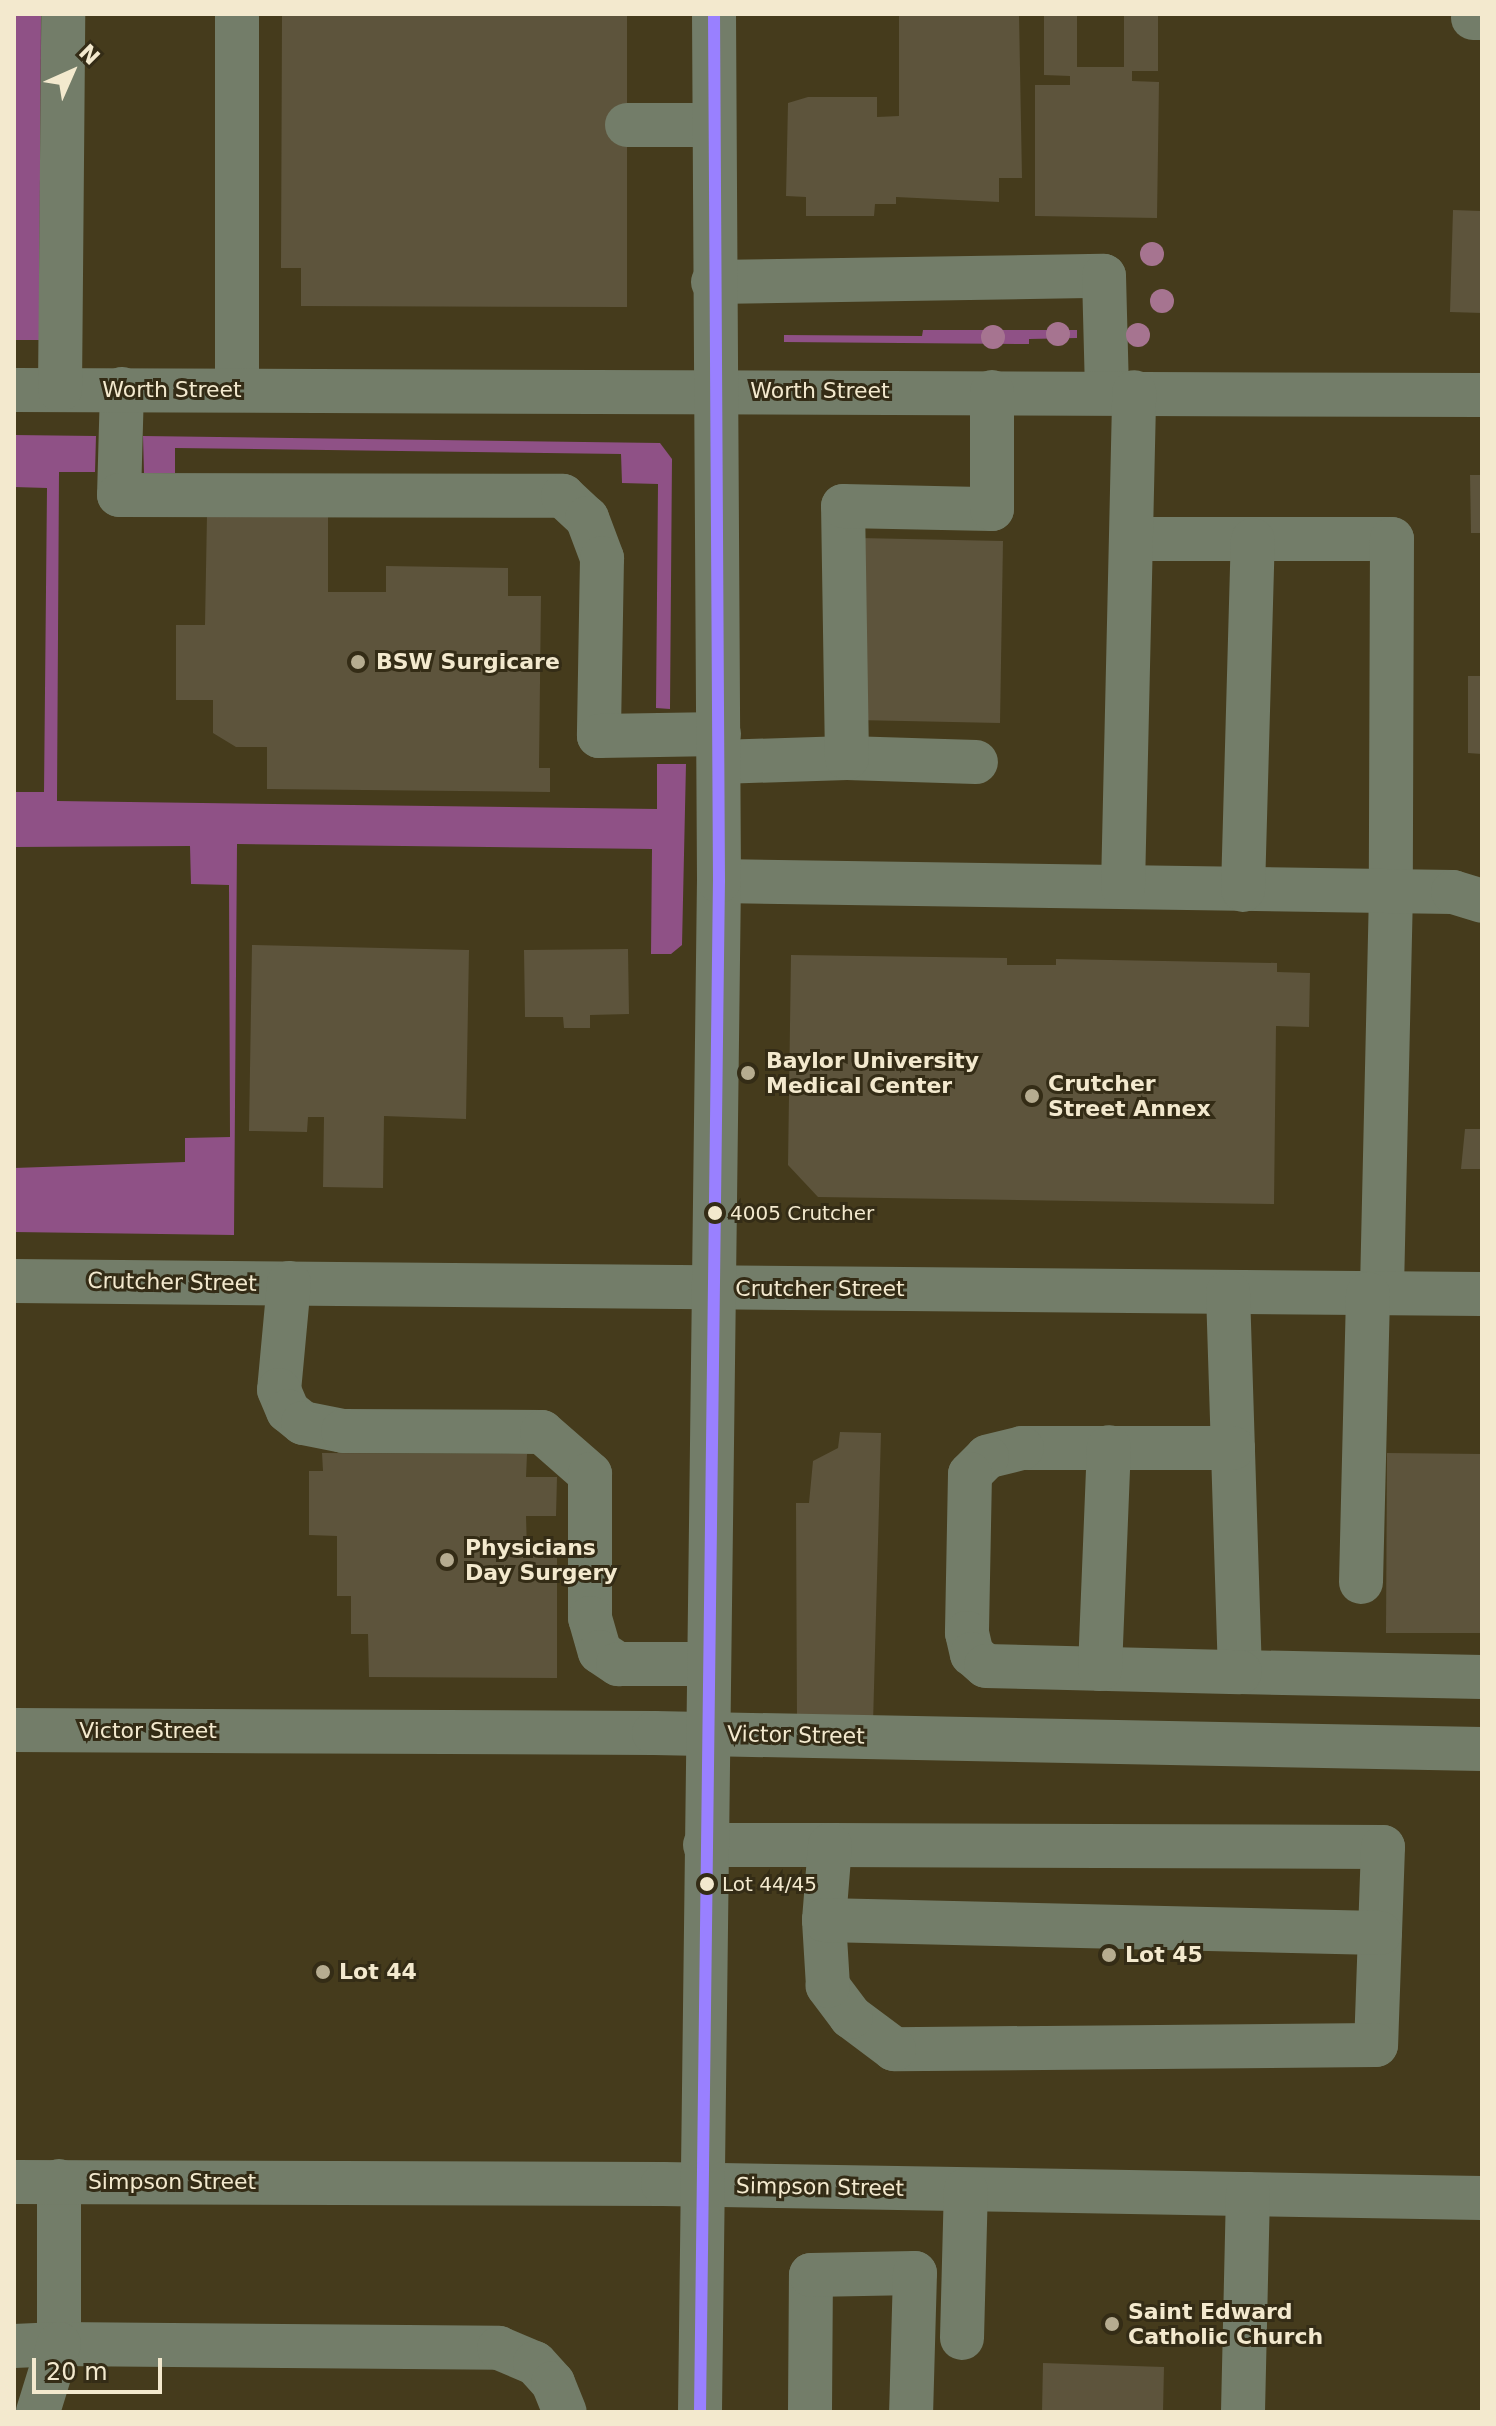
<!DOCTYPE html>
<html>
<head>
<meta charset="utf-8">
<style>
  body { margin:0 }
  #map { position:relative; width:1496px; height:2426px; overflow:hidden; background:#453b1c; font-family:"DejaVu Sans",sans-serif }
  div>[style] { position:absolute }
  .green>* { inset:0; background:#8f5186 }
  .building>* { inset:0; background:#5d543c }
  .minor>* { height:44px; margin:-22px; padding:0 22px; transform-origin:22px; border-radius:22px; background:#737d69 }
  .bus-1>* { height:12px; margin:-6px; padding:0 6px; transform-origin:6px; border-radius:6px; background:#9980ff }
  .trees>* { width:24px; height:24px; margin:-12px; border-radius:50%; background:#a67490 }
  .dots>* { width:22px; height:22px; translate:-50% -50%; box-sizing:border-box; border:4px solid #342c16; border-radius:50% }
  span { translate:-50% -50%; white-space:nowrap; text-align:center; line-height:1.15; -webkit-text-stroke:6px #342c16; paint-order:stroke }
  .bus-label { font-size:20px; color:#f3e9ce }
  .left { translate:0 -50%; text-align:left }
  .street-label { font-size:22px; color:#f3e9ce }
  .poi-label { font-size:22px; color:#f3e9ce; font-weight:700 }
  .frame { position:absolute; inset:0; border:16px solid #f3e9ce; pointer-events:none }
  .north { position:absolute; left:32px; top:32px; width:80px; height:80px; -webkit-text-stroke:6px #342c16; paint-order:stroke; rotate:45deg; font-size:22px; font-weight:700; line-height:32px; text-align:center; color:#f3e9ce }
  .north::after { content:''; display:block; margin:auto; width:28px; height:36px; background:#f3e9ce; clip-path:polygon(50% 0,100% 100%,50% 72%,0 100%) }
  .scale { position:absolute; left:32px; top:2358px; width:130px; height:36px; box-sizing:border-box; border:4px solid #f3e9ce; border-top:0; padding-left:10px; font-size:24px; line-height:28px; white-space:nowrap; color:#f3e9ce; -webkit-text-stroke:6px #342c16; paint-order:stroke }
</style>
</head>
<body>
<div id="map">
  <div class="green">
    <div style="clip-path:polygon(14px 14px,41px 14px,39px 340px,14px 340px)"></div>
    <div style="clip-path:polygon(923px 330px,1077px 330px,1077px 338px,1029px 339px,1029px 344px,784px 342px,784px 335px,922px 336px)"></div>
    <div style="clip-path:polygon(14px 435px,96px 436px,95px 472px,59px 472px,57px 801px,657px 809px,657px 764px,686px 764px,682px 945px,671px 954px,651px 954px,652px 849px,237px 844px,234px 1235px,14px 1232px,14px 1168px,185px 1162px,185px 1138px,230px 1137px,229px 885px,191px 884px,190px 846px,14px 847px,14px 792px,44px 792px,47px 488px,14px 487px)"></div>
    <div style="clip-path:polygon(143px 436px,660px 443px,672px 459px,670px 709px,656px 708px,658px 484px,622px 483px,621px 454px,175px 448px,175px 473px,144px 473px)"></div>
  </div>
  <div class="building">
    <div style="clip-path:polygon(282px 14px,627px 14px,627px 307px,301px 306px,301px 268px,281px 268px)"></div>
    <div style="clip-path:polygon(899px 14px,1019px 14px,1022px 178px,999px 178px,999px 202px,896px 197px,896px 204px,875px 204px,874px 216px,806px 216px,806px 197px,786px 196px,788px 103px,808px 97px,877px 97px,877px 117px,899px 116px)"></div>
    <div style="clip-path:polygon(1044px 14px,1077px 14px,1077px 67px,1124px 67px,1124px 14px,1158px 14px,1158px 71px,1132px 71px,1132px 81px,1159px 82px,1157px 218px,1035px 216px,1035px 85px,1070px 85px,1070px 76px,1044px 75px)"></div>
    <div style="clip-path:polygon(1453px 210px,1482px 211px,1482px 313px,1450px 312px)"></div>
    <div style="clip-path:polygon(1470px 475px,1482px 475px,1482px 533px,1471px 533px)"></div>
    <div style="clip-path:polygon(207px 514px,328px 515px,328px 592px,386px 592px,386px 566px,508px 568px,508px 596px,541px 596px,539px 768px,550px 768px,550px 792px,267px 789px,267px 747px,236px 747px,213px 733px,213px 700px,176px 700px,176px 625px,205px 625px)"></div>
    <div style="clip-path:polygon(859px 538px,1003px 541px,1000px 723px,856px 720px)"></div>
    <div style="clip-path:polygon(1468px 676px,1482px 676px,1482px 754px,1468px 753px)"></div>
    <div style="clip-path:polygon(252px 945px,469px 950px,466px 1119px,384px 1116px,383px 1188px,323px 1187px,324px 1117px,308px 1117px,307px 1132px,249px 1131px)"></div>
    <div style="clip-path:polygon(628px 949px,629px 1014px,590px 1015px,590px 1028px,564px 1028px,563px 1017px,525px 1017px,524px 950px)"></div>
    <div style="clip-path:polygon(791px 955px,1007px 958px,1007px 965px,1056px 965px,1056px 959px,1277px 963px,1277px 972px,1310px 973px,1309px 1027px,1276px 1026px,1274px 1204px,818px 1197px,788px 1165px)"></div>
    <div style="clip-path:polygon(1465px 1129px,1482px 1129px,1482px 1169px,1461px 1169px)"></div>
    <div style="clip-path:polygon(840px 1432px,881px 1433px,873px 1724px,797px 1724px,796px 1503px,809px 1503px,813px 1461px,838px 1448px)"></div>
    <div style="clip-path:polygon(322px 1453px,527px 1454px,526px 1477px,557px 1477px,556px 1516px,526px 1516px,527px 1551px,557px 1551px,557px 1678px,369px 1677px,368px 1634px,351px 1634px,351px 1596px,337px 1596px,337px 1536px,309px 1535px,309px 1471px,323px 1471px)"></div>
    <div style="clip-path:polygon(1387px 1453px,1482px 1454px,1482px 1633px,1386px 1633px)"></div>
    <div style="clip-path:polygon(1043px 2363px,1164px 2367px,1163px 2412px,1042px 2412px)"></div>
  </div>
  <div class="minor">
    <div style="left:237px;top:14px;width:376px;rotate:90deg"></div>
    <div style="left:1473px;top:18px;width:9px"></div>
    <div style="left:627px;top:125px;width:87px"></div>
    <div style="left:713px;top:282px;width:391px;rotate:-0.9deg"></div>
    <div style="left:1104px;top:276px;width:116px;rotate:88.5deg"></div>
    <div style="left:122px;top:389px;width:106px;rotate:91.6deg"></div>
    <div style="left:119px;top:495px;width:444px;rotate:0.1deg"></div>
    <div style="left:563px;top:496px;width:33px;rotate:43deg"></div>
    <div style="left:587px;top:518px;width:43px;rotate:69.4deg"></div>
    <div style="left:602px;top:558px;width:178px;rotate:91deg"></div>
    <div style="left:599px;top:736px;width:120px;rotate:-1deg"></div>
    <div style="left:14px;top:390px;width:1468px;rotate:0.2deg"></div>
    <div style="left:60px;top:390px;width:376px;rotate:-89.5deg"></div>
    <div style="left:1132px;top:539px;width:260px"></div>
    <div style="left:1392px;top:539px;width:353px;rotate:90.2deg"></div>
    <div style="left:1391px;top:892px;width:402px;rotate:91.3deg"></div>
    <div style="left:847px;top:758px;width:129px;rotate:1.8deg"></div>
    <div style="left:719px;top:762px;width:128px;rotate:-1.8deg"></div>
    <div style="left:847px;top:758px;width:252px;rotate:-90.9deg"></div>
    <div style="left:843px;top:506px;width:149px;rotate:1.2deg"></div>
    <div style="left:992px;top:509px;width:117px;rotate:-90deg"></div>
    <div style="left:719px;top:881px;width:734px;rotate:0.86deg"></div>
    <div style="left:1453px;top:892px;width:30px;rotate:17deg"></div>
    <div style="left:1123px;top:887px;width:495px;rotate:-88.7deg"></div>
    <div style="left:1243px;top:890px;width:350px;rotate:-88.4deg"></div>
    <div style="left:14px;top:1281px;width:1468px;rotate:0.51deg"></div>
    <div style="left:289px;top:1283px;width:107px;rotate:95.3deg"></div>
    <div style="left:279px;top:1390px;width:23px;rotate:67deg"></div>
    <div style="left:288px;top:1411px;width:19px;rotate:39deg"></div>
    <div style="left:303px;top:1423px;width:41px;rotate:11.3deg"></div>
    <div style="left:343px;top:1431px;width:199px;rotate:0.3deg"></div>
    <div style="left:542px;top:1432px;width:64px;rotate:41.2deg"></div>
    <div style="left:590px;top:1474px;width:144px;rotate:90deg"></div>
    <div style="left:590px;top:1618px;width:35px;rotate:74deg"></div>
    <div style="left:600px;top:1652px;width:22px;rotate:34deg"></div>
    <div style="left:618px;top:1664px;width:89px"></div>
    <div style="left:1228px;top:1292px;width:380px;rotate:88.2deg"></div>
    <div style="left:1240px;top:1672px;width:242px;rotate:1.2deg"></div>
    <div style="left:1233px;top:1448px;width:211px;rotate:180deg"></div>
    <div style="left:1022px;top:1448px;width:36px;rotate:166deg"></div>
    <div style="left:987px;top:1457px;width:24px;rotate:135deg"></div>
    <div style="left:970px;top:1474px;width:159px;rotate:91.1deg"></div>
    <div style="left:967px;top:1633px;width:22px;rotate:77deg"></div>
    <div style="left:972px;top:1654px;width:18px;rotate:41deg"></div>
    <div style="left:986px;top:1666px;width:254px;rotate:1.4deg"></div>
    <div style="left:1361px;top:1582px;width:288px;rotate:-88.6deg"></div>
    <div style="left:1100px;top:1669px;width:222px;rotate:-87.7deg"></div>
    <div style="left:14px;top:1730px;width:640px;rotate:0.27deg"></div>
    <div style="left:654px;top:1733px;width:828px;rotate:1.11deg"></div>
    <div style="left:705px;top:1845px;width:125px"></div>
    <div style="left:830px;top:1845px;width:553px;rotate:0.21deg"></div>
    <div style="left:1383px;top:1847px;width:198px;rotate:92deg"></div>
    <div style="left:1376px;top:2045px;width:482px;rotate:179.5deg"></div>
    <div style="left:894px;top:2049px;width:54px;rotate:-143.3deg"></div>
    <div style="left:851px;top:2017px;width:39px;rotate:-127deg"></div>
    <div style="left:828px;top:1986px;width:66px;rotate:-93.5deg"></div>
    <div style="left:824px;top:1920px;width:75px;rotate:-85.4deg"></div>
    <div style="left:824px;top:1920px;width:556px;rotate:1.34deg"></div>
    <div style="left:59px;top:2181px;width:163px;rotate:90deg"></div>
    <div style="left:59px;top:2344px;width:440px;rotate:0.5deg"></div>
    <div style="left:499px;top:2348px;width:39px;rotate:23deg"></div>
    <div style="left:535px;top:2363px;width:27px;rotate:48deg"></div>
    <div style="left:553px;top:2383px;width:31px;rotate:68deg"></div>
    <div style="left:14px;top:2182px;width:649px;rotate:0.18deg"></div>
    <div style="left:663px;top:2184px;width:819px;rotate:0.98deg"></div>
    <div style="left:962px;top:2338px;width:148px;rotate:-88.5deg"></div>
    <div style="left:14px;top:2346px;width:45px;rotate:-2.5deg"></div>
    <div style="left:59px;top:2344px;width:71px;rotate:107.2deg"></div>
    <div style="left:700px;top:2412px;width:1531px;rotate:-89.29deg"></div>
    <div style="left:719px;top:881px;width:867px;rotate:-90.33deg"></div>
    <div style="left:810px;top:2412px;width:137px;rotate:-89.6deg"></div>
    <div style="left:811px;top:2275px;width:104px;rotate:-1.1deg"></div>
    <div style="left:915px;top:2273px;width:139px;rotate:91.6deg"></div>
    <div style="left:1243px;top:2412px;width:218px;rotate:-88.7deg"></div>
  </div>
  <div class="bus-1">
    <div style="left:700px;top:2412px;width:1531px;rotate:-89.29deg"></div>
    <div style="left:719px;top:881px;width:867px;rotate:-90.33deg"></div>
  </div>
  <div class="trees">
    <div style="left:1152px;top:254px"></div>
    <div style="left:1162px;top:301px"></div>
    <div style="left:1058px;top:334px"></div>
    <div style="left:1138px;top:335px"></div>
    <div style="left:993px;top:337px"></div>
  </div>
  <div class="dots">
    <div style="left:358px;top:662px;background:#b6ac90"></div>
    <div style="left:748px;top:1073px;background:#b6ac90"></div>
    <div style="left:1032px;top:1096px;background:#b6ac90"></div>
    <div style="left:715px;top:1213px;background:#f3e9ce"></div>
    <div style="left:447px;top:1560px;background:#b6ac90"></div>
    <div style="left:707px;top:1884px;background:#f3e9ce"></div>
    <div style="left:1109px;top:1955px;background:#b6ac90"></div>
    <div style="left:323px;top:1972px;background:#b6ac90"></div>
    <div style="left:1112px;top:2324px;background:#b6ac90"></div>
  </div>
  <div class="bus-label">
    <span class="left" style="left:730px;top:1213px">4005 Crutcher</span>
    <span class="left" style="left:722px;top:1884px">Lot 44/45</span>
  </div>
  <div class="street-label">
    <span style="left:172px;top:390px">Worth Street</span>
    <span style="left:820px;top:391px">Worth Street</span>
    <span style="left:172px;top:1282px;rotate:1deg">Crutcher Street</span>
    <span style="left:820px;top:1289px">Crutcher Street</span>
    <span style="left:148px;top:1731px">Victor Street</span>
    <span style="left:796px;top:1735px;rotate:1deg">Victor Street</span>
    <span style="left:172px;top:2182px">Simpson Street</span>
    <span style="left:820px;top:2187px;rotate:1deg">Simpson Street</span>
  </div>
  <div class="poi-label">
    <span class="left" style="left:376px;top:662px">BSW Surgicare</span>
    <span class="left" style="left:766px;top:1073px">Baylor University<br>Medical Center</span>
    <span class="left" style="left:1048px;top:1096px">Crutcher<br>Street Annex</span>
    <span class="left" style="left:465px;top:1560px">Physicians<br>Day Surgery</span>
    <span class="left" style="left:1125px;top:1955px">Lot 45</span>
    <span class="left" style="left:339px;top:1972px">Lot 44</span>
    <span class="left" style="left:1128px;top:2324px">Saint Edward<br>Catholic Church</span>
  </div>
  <div class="frame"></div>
  <div class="north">N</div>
  <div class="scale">20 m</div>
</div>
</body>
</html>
